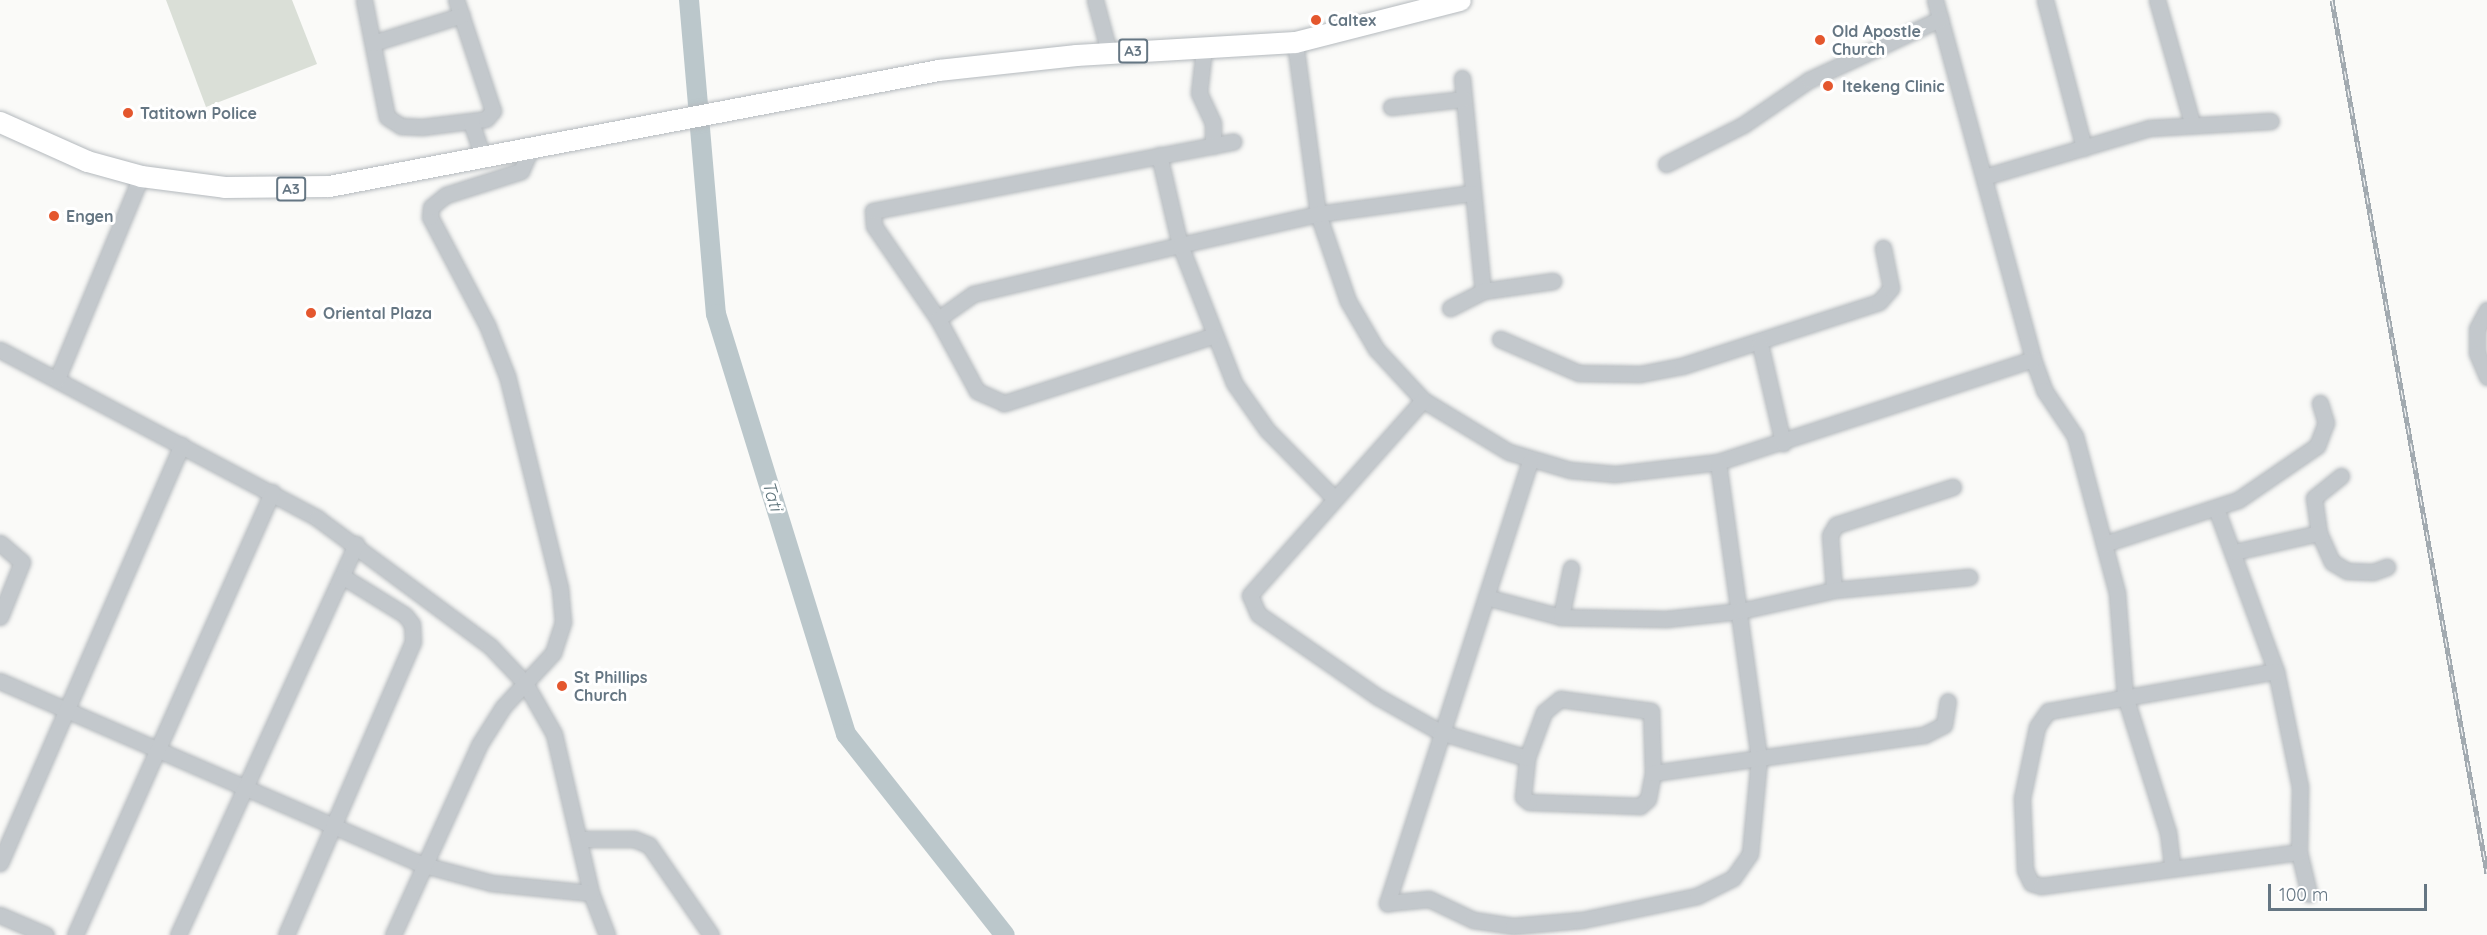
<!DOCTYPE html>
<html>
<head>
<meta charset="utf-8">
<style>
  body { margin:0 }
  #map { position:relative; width:2487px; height:935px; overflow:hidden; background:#fafaf8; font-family:Quicksand,sans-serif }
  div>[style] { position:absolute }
  .green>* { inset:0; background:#dadfd7 }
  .river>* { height:20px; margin:-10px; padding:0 10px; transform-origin:10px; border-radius:10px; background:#bbc7cb }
  .roads { filter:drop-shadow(0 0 2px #b4b9bd) drop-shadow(0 0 2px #b4b9bd) }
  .minor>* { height:15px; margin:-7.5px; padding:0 7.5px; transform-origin:7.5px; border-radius:7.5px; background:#c3c8cc }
  .highway>* { height:21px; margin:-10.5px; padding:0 10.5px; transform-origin:10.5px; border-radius:10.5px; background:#fff }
  .rail>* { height:5px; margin-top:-2.5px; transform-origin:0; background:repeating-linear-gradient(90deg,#fff 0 9px,#a2aab0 0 18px); box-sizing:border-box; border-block:2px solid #a2aab0 }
  .dots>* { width:16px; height:16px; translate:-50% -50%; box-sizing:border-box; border:3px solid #fff; border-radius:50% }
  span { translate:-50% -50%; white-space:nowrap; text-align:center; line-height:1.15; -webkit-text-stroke:6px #fff; paint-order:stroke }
  .shield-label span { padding:2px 4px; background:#fff; border:2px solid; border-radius:4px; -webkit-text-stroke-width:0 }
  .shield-label { font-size:15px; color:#657683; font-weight:700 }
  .poi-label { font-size:16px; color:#657683; font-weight:700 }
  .left { translate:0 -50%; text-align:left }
  .water-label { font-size:18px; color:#60757c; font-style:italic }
  .scale { position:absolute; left:2268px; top:884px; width:159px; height:27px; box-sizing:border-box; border:3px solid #657683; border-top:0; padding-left:8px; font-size:18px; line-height:21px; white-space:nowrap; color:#657683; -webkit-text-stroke:4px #fff; paint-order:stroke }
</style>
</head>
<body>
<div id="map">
  <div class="green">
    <div style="clip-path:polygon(166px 0,292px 0,317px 64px,206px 107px)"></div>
  </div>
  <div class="river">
    <div style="left:689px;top:0;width:315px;rotate:85.1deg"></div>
    <div style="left:716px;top:314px;width:440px;rotate:72.8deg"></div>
    <div style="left:846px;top:734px;width:256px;rotate:51.7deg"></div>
  </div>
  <div class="roads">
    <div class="minor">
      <div style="left:364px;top:0;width:119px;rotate:78.9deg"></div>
      <div style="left:387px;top:117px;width:17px;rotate:33deg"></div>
      <div style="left:401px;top:126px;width:21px;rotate:3deg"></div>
      <div style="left:422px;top:127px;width:64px;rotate:-7.1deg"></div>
      <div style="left:486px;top:119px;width:11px;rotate:-49deg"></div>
      <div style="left:493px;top:111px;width:117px;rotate:-108.4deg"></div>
      <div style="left:1095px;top:0;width:54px;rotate:74.9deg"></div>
      <div style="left:1935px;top:0;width:372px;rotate:74.7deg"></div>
      <div style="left:2033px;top:359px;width:33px;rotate:70deg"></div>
      <div style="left:2044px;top:390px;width:55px;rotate:56deg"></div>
      <div style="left:2075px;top:436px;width:163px;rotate:75deg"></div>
      <div style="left:2117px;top:593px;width:103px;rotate:85.6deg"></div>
      <div style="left:2125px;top:696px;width:143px;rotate:72.5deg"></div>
      <div style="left:2168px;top:832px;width:35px;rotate:83deg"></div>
      <div style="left:2045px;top:0;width:153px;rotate:75.2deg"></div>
      <div style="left:2157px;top:0;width:128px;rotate:74.1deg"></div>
      <div style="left:1295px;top:42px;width:174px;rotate:82.4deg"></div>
      <div style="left:1318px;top:214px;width:92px;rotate:71deg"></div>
      <div style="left:1348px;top:301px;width:56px;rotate:59.7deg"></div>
      <div style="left:1376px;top:349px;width:69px;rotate:47.3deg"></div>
      <div style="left:1423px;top:400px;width:100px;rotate:31.2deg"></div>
      <div style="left:1509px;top:452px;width:64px;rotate:16.4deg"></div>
      <div style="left:1570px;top:470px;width:45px;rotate:5.1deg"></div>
      <div style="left:1615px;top:474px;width:104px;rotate:-6.6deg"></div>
      <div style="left:1718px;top:462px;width:331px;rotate:-18.1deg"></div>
      <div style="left:373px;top:43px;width:93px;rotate:-17.5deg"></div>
      <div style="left:1204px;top:49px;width:44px;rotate:96.5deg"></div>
      <div style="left:1199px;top:93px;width:33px;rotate:65deg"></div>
      <div style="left:1213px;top:123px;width:23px;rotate:90deg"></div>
      <div style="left:1462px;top:78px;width:214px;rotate:84.4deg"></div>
      <div style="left:1391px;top:107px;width:73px;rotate:-6.3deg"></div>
      <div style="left:471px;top:122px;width:40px;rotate:71.1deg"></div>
      <div style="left:1159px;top:155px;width:92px;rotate:76.9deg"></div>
      <div style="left:1180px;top:245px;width:148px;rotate:68.6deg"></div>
      <div style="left:1234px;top:383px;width:57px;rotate:54.9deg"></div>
      <div style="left:1267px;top:430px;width:94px;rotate:45.4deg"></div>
      <div style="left:1666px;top:164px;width:86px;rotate:-26.9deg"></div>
      <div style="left:1743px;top:125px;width:80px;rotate:-34.3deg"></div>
      <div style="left:1809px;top:80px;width:145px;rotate:-25deg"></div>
      <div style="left:1984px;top:177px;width:172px;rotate:-16.5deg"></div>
      <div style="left:2149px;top:128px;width:122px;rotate:-3.3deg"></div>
      <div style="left:1450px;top:308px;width:37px;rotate:-27deg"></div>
      <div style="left:1483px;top:291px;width:71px;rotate:-8.1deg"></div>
      <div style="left:2487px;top:310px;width:21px;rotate:118deg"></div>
      <div style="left:2477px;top:329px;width:24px;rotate:90deg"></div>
      <div style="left:2477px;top:353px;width:26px;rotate:67deg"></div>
      <div style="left:938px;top:319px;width:113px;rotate:-124.5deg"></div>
      <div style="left:874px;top:226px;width:15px;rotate:-94deg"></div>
      <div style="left:873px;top:211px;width:367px;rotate:-10.9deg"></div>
      <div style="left:1212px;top:336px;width:219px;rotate:162.1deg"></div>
      <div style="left:1004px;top:403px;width:30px;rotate:-156deg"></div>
      <div style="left:977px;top:391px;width:82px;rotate:-118.4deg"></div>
      <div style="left:938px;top:319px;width:43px;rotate:-35.5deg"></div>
      <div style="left:973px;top:294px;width:213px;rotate:-13.3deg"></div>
      <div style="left:1180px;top:245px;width:141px;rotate:-12.7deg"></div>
      <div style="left:1318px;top:214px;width:155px;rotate:-7.8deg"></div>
      <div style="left:1500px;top:339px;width:86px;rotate:23.3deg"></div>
      <div style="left:1579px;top:373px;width:61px;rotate:0.9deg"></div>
      <div style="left:1640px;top:374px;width:43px;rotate:-10.8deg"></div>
      <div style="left:1682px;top:366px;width:207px;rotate:-18deg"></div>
      <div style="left:1879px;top:302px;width:18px;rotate:-49deg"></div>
      <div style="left:1891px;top:288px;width:41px;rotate:-101.3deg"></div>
      <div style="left:1760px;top:344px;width:102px;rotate:76.9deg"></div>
      <div style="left:0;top:350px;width:359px;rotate:27.9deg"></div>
      <div style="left:317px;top:518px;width:215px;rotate:36.5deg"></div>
      <div style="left:490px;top:646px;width:51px;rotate:46.6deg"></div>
      <div style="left:525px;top:683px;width:59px;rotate:60.4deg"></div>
      <div style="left:554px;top:734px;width:163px;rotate:76.9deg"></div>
      <div style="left:591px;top:893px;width:45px;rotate:69.1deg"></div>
      <div style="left:57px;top:379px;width:220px;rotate:-67.5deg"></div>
      <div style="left:1423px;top:400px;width:261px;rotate:131.6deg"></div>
      <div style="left:1250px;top:595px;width:21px;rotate:67deg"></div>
      <div style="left:1258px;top:614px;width:146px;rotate:34.7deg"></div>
      <div style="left:1378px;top:697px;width:71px;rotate:29.4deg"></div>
      <div style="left:1440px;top:732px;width:91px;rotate:16.6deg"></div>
      <div style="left:1530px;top:461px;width:465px;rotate:107.9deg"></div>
      <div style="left:1387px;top:903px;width:42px;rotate:-5.4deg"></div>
      <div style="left:1429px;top:899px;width:49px;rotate:25.5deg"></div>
      <div style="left:1473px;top:920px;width:40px;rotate:8.5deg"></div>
      <div style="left:1513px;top:926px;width:69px;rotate:-5deg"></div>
      <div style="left:1582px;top:920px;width:117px;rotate:-11.8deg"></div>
      <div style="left:1697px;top:896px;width:40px;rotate:-26.6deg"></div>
      <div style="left:1733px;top:878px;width:29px;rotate:-55deg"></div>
      <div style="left:1750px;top:854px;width:96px;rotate:-84.6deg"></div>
      <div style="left:1759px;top:758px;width:299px;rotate:-97.9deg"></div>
      <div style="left:2341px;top:476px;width:35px;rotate:141deg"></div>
      <div style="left:2314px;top:498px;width:35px;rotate:82deg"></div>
      <div style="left:2319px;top:533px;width:32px;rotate:66deg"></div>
      <div style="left:2332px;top:562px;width:17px;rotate:31deg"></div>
      <div style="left:2347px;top:571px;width:26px;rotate:2deg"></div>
      <div style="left:2373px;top:572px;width:15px;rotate:-20deg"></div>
      <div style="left:2217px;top:511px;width:171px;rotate:69.8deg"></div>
      <div style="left:2276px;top:671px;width:118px;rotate:78.3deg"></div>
      <div style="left:2300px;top:787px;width:65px;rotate:90.9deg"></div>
      <div style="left:2299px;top:852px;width:43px;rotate:76.6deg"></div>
      <div style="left:0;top:543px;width:29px;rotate:41deg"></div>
      <div style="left:22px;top:562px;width:59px;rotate:111.8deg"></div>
      <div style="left:2104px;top:544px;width:141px;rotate:-18.2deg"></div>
      <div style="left:2238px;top:500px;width:96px;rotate:-34.4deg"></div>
      <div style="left:2317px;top:446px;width:25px;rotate:-69deg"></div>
      <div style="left:2326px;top:423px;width:21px;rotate:-107deg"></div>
      <div style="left:2234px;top:552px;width:87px;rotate:-12.6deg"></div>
      <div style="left:1834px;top:590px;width:55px;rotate:-94.2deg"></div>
      <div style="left:1830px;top:535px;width:12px;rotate:-59deg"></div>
      <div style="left:1836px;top:525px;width:123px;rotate:-18deg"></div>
      <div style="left:1486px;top:597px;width:78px;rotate:14.9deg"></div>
      <div style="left:1561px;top:617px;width:105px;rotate:1.1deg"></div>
      <div style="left:1666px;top:619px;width:74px;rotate:-6.2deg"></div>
      <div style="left:1740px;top:611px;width:96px;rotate:-12.6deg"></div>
      <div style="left:1834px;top:590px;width:136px;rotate:-5.5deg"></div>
      <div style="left:1561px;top:617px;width:50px;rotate:-78.5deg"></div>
      <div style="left:2276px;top:671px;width:231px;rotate:170deg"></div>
      <div style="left:2048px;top:711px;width:19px;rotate:125deg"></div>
      <div style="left:2037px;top:727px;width:73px;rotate:101.9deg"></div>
      <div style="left:2022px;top:798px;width:72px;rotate:87.6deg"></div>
      <div style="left:2025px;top:870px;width:14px;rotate:65deg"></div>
      <div style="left:2031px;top:883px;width:10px;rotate:17deg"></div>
      <div style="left:2041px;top:886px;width:260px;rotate:-7.5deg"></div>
      <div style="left:0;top:681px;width:462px;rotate:23.5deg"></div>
      <div style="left:424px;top:865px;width:69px;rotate:15deg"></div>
      <div style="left:491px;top:883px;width:100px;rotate:5.7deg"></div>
      <div style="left:1560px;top:699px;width:92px;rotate:7.5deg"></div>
      <div style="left:1651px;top:711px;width:62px;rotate:88.2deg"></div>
      <div style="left:1653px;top:773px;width:26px;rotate:101deg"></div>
      <div style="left:1648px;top:799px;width:11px;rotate:139deg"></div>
      <div style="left:1640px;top:806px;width:111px;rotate:-177.9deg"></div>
      <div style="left:1529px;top:802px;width:8px;rotate:-140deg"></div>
      <div style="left:1523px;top:797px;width:39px;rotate:-84deg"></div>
      <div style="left:1527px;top:758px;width:49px;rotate:-69.7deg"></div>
      <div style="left:1544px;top:712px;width:21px;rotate:-39deg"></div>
      <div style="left:1653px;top:773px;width:274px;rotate:-8deg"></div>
      <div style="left:1924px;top:735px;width:22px;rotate:-27deg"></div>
      <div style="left:1944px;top:725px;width:24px;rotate:-81deg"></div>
      <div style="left:580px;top:839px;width:54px"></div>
      <div style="left:634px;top:839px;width:16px;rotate:22deg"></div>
      <div style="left:649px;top:845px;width:109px;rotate:55.4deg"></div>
      <div style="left:0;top:863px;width:456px;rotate:-66.5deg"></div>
      <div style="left:0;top:915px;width:50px;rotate:23.5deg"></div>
      <div style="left:75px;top:935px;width:485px;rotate:-66deg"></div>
      <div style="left:178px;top:935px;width:430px;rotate:-65.5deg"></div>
      <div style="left:286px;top:935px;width:319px;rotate:-66.6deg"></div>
      <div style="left:413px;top:642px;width:18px;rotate:-93deg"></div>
      <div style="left:412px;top:624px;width:11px;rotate:-128deg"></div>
      <div style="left:405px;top:615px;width:74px;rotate:-148.2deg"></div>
      <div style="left:393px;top:935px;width:209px;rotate:-65.6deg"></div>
      <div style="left:479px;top:745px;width:45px;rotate:-57.7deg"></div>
      <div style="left:503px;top:707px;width:74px;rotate:-47.2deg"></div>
      <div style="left:553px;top:653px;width:33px;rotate:-72deg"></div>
      <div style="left:563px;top:622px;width:34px;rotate:-95deg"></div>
      <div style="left:560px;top:588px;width:219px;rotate:-104deg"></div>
      <div style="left:507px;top:376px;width:55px;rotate:-111.4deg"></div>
      <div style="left:487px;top:325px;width:122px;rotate:-117.8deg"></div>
      <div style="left:430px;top:217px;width:10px;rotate:-84deg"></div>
      <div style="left:431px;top:207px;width:19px;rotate:-39deg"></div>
      <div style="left:446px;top:195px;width:79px;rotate:-17.7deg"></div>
      <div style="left:521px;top:171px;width:22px;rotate:-66deg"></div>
    </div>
    <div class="highway">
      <div style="left:0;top:122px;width:95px;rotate:24.1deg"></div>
      <div style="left:87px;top:161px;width:56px;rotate:15.5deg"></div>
      <div style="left:141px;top:176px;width:84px;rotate:7.5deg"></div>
      <div style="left:224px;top:187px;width:105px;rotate:-0.5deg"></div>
      <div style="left:329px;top:186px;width:620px;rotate:-10.78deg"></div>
      <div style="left:938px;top:70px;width:139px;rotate:-6.2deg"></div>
      <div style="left:1076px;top:55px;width:219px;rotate:-3.4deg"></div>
      <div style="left:1295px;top:42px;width:170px;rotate:-14.3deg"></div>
    </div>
  </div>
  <div class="rail">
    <div style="left:2332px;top:0;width:887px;rotate:79.93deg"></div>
  </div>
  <div class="dots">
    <div style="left:1316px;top:20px;background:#e4572e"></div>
    <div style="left:1820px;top:40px;background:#e4572e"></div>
    <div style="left:1828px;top:86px;background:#e4572e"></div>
    <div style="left:128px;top:113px;background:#e4572e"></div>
    <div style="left:54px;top:216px;background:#e4572e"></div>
    <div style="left:311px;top:313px;background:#e4572e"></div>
    <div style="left:562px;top:686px;background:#e4572e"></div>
  </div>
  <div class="shield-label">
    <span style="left:1133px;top:51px">A3</span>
    <span style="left:291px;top:189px">A3</span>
  </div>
  <div class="poi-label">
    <span class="left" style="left:1328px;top:20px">Caltex</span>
    <span class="left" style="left:1832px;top:40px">Old Apostle<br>Church</span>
    <span class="left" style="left:1842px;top:86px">Itekeng Clinic</span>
    <span class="left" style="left:140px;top:113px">Tatitown Police</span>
    <span class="left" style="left:66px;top:216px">Engen</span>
    <span class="left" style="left:323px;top:313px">Oriental Plaza</span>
    <span class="left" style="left:574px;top:686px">St Phillips<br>Church</span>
  </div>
  <div class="water-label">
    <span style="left:772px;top:496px;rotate:73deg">Tati</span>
  </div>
  <div class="scale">100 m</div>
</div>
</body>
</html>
